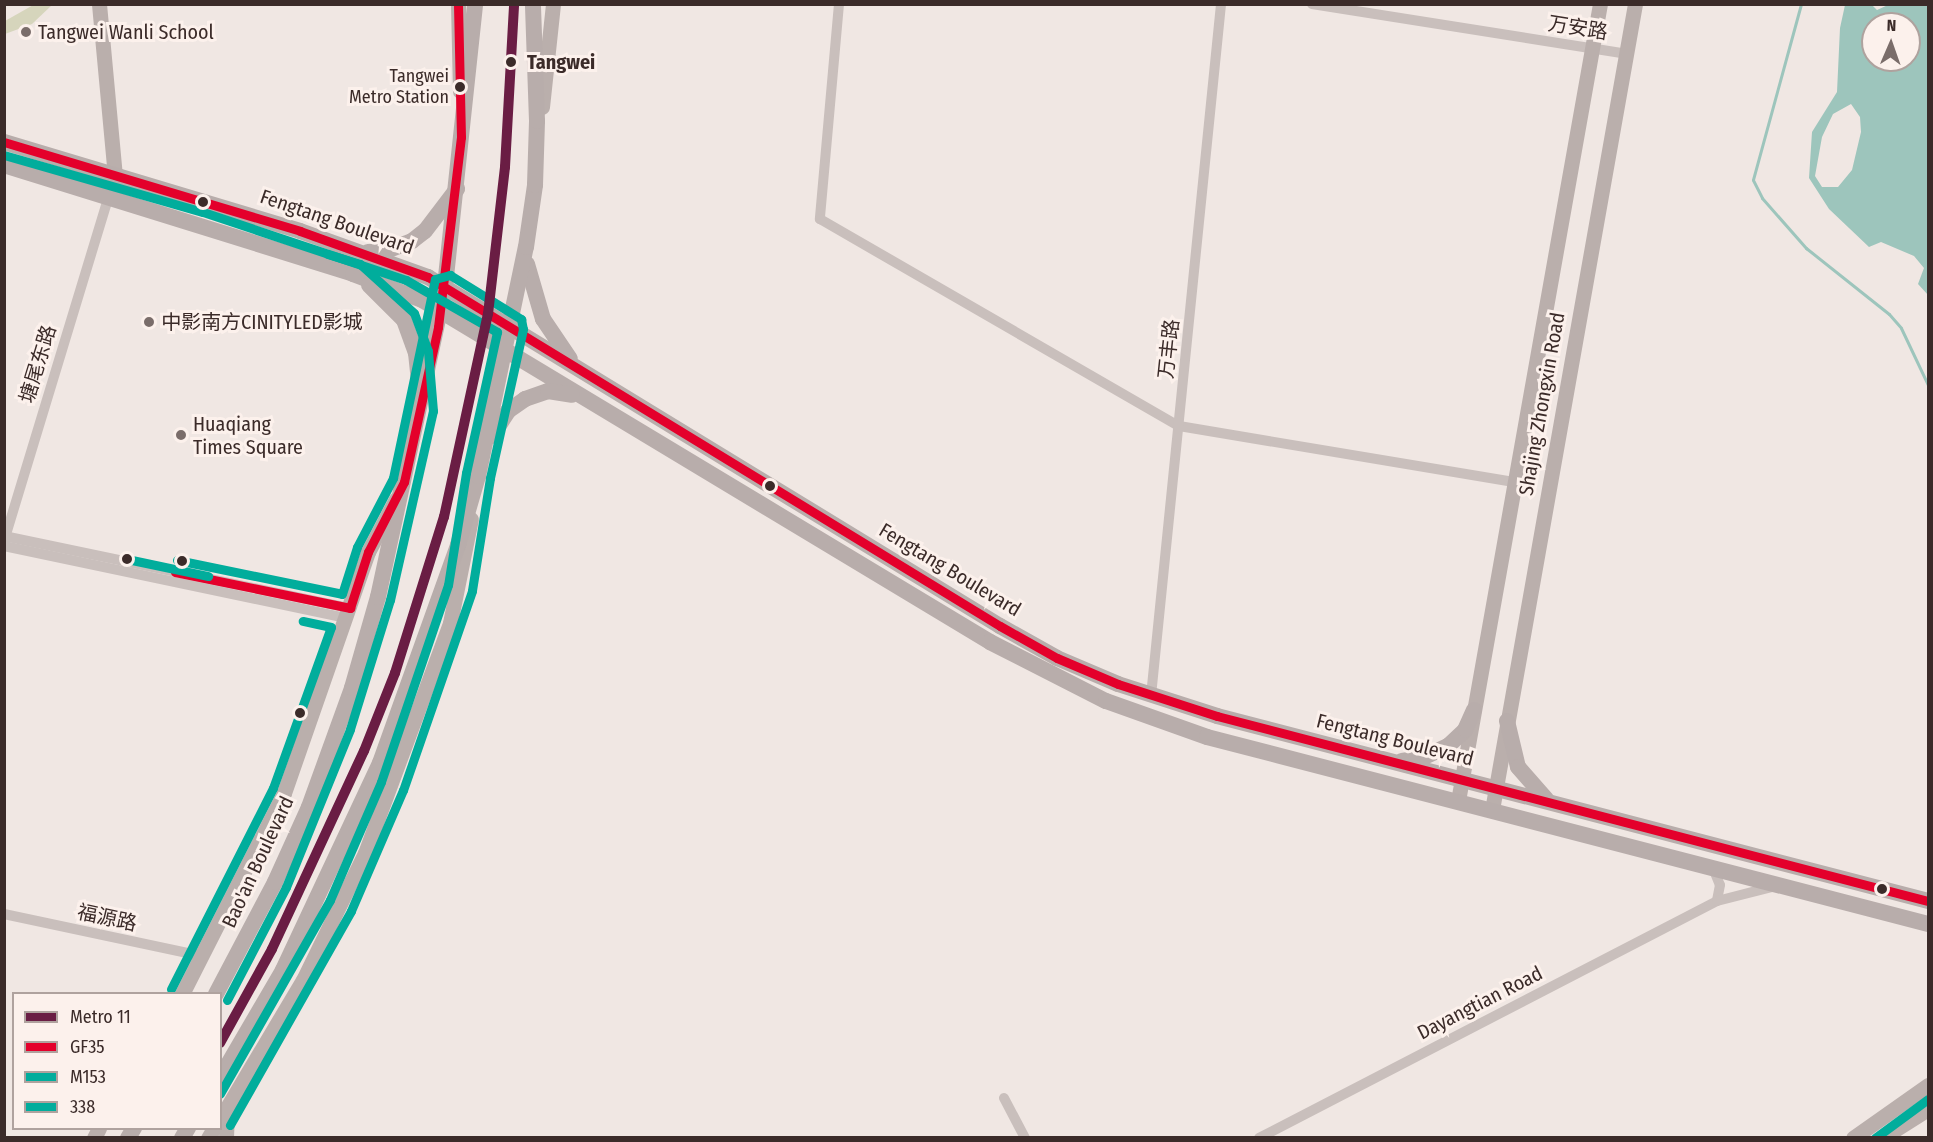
<!DOCTYPE html>
<html>
<head>
<meta charset="utf-8">
<style>
  body { margin:0 }
  #map { position:relative; width:1933px; height:1142px; overflow:hidden; background:#f0e7e3; font-family:"Fira Sans Condensed","Noto Sans SC",sans-serif }
  div>[style] { position:absolute }
  .green>* { inset:0; background:#d6d5bc }
  .water>* { inset:0; background:#9dc5bc }
  .stream>* { height:3px; margin:-1.5px; padding:0 1.5px; transform-origin:1.5px; border-radius:1.5px; background:#9dc5bc }
  .street>* { height:10px; margin:-5px; padding:0 5px; transform-origin:5px; border-radius:5px; background:#c9bfbc }
  .secondary>* { height:15px; margin:-7.5px; padding:0 7.5px; transform-origin:7.5px; border-radius:7.5px; background:#baafac }
  .primary>* { height:16px; margin:-8px; padding:0 8px; transform-origin:8px; border-radius:8px; background:#b8adab }
  .bus-1>* { height:9px; margin:-4.5px; padding:0 4.5px; transform-origin:4.5px; border-radius:4.5px; background:#e4002b }
  .bus-2>* { height:9px; margin:-4.5px; padding:0 4.5px; transform-origin:4.5px; border-radius:4.5px; background:#01ad9c }
  .bus-3>* { height:9px; margin:-4.5px; padding:0 4.5px; transform-origin:4.5px; border-radius:4.5px; background:#01ad9c }
  .metro-1>* { height:10px; margin:-5px; padding:0 5px; transform-origin:5px; border-radius:5px; background:#6a1d44 }
  .dots>* { width:16px; height:16px; translate:-50% -50%; box-sizing:border-box; border:3px solid #fcf1ec; border-radius:50% }
  span { translate:-50% -50%; white-space:nowrap; text-align:center; line-height:1.15; -webkit-text-stroke:6px #fcf1ec; paint-order:stroke }
  .bus-label { font-size:18px; color:#3b2b29 }
  .right { translate:-100% -50%; text-align:right }
  .street-label { font-size:20px; color:#3b2b29 }
  .poi-label { font-size:20px; color:#3b2b29 }
  .left { translate:0 -50%; text-align:left }
  .stop-label { font-size:20px; color:#3b2b29; font-weight:700 }
  .frame { position:absolute; inset:0; border:6px solid #3b2b29; pointer-events:none }
  .legend { position:absolute; left:12px; top:992px; width:210px; height:138px; box-sizing:border-box; background:#fcf1ec; border:2px solid #afa29e; margin:0; padding:8px 10px; list-style:none; font-size:18px; color:#3b2b29 }
  .legend li { display:flex; align-items:center; gap:12px; height:30px }
  .legend b { width:30px; border:2px solid #afa29e }
  .north { position:absolute; left:1861px; top:12px; width:60px; height:60px; box-sizing:border-box; background:#fcf1ec; border:2px solid #afa29e; border-radius:50%; rotate:2deg; font-size:16px; font-weight:700; line-height:24px; text-align:center; color:#3b2b29 }
  .north::after { content:''; display:block; margin:auto; width:21px; height:27px; background:#7a6d6a; clip-path:polygon(50% 0,100% 100%,50% 72%,0 100%) }
</style>
</head>
<body>
<div id="map">
  <div class="green">
    <div style="clip-path:polygon(35px 4px,52px 5px,32px 24px,5px 34px,5px 21px)"></div>
  </div>
  <div class="water">
    <div style="clip-path:polygon(evenodd,1845px 5px,1872px 5px,1877px 10px,1888px 5px,1928px 5px,1928px 295px,1918px 284px,1924px 268px,1914px 256px,1881px 242px,1869px 247px,1829px 209px,1809px 178px,1812px 132px,1837px 92px,1840px 28px,1845px 5px,1873px 24px,1909px 24px,1909px 60px,1873px 60px,1873px 24px,1845px 5px,1851px 104px,1860px 117px,1861px 132px,1852px 170px,1838px 187px,1822px 187px,1815px 176px,1822px 137px,1833px 114px,1851px 104px)"></div>
  </div>
  <div class="stream">
    <div style="left:1801px;top:4px;width:182px;rotate:105.3deg"></div>
    <div style="left:1753px;top:180px;width:20px;rotate:63deg"></div>
    <div style="left:1762px;top:198px;width:67px;rotate:48.7deg"></div>
    <div style="left:1806px;top:248px;width:106px;rotate:38.5deg"></div>
    <div style="left:1889px;top:314px;width:18px;rotate:49deg"></div>
    <div style="left:1901px;top:328px;width:63px;rotate:64.7deg"></div>
    <div style="left:1928px;top:416px;width:60px;rotate:90deg"></div>
  </div>
  <div class="street">
    <div style="left:839px;top:4px;width:216px;rotate:95.1deg"></div>
    <div style="left:820px;top:219px;width:414px;rotate:30deg"></div>
    <div style="left:1179px;top:426px;width:341px;rotate:9.5deg"></div>
    <div style="left:1312px;top:4px;width:318px;rotate:9deg"></div>
    <div style="left:4px;top:536px;width:353px;rotate:11.8deg"></div>
    <div style="left:4px;top:541px;width:358px;rotate:-73.1deg"></div>
    <div style="left:4px;top:546px;width:350px;rotate:11.9deg"></div>
    <div style="left:1151px;top:696px;width:696px;rotate:-84.22deg"></div>
    <div style="left:1713px;top:868px;width:18px;rotate:68deg"></div>
    <div style="left:1720px;top:885px;width:16px;rotate:101deg"></div>
    <div style="left:4px;top:914px;width:202px;rotate:12deg"></div>
    <div style="left:1004px;top:1098px;width:45px;rotate:62.3deg"></div>
    <div style="left:1259px;top:1138px;width:516px;rotate:-27.36deg"></div>
    <div style="left:1717px;top:901px;width:57px;rotate:-14.3deg"></div>
  </div>
  <div class="secondary">
    <div style="left:99px;top:4px;width:172px;rotate:84.7deg"></div>
    <div style="left:458px;top:4px;width:87px;rotate:88.7deg"></div>
    <div style="left:542px;top:107px;width:104px;rotate:-83.9deg"></div>
    <div style="left:1458px;top:801px;width:810px;rotate:-79.9deg"></div>
    <div style="left:1492px;top:810px;width:819px;rotate:-79.94deg"></div>
    <div style="left:182px;top:994px;width:225px;rotate:-63.1deg"></div>
    <div style="left:284px;top:793px;width:255px;rotate:-70.8deg"></div>
    <div style="left:368px;top:552px;width:60px;rotate:-62.2deg"></div>
    <div style="left:220px;top:1119px;width:162px;rotate:-59.2deg"></div>
    <div style="left:303px;top:980px;width:141px;rotate:-64deg"></div>
    <div style="left:365px;top:853px;width:245px;rotate:-69.7deg"></div>
    <div style="left:450px;top:623px;width:106px;rotate:-78.6deg"></div>
    <div style="left:94px;top:1138px;width:11px;rotate:-63deg"></div>
    <div style="left:208px;top:1138px;width:12px;rotate:-59deg"></div>
    <div style="left:226px;top:1138px;width:30px;rotate:-88deg"></div>
    <div style="left:1853px;top:1138px;width:92px;rotate:-35.2deg"></div>
    <div style="left:1882px;top:1138px;width:54px;rotate:-32.2deg"></div>
  </div>
  <div class="primary">
    <div style="left:4px;top:142px;width:309px;rotate:16.7deg"></div>
    <div style="left:300px;top:231px;width:136px;rotate:19.8deg"></div>
    <div style="left:428px;top:277px;width:670px;rotate:31.39deg"></div>
    <div style="left:1000px;top:626px;width:65px;rotate:29.3deg"></div>
    <div style="left:1057px;top:658px;width:66px;rotate:23.1deg"></div>
    <div style="left:1118px;top:684px;width:104px;rotate:17.9deg"></div>
    <div style="left:1217px;top:716px;width:735px;rotate:14.58deg"></div>
    <div style="left:4px;top:165px;width:366px;rotate:17.3deg"></div>
    <div style="left:353px;top:274px;width:74px;rotate:20.6deg"></div>
    <div style="left:422px;top:300px;width:663px;rotate:31.05deg"></div>
    <div style="left:990px;top:642px;width:130px;rotate:27deg"></div>
    <div style="left:1106px;top:701px;width:107px;rotate:19.6deg"></div>
    <div style="left:1207px;top:737px;width:745px;rotate:14.54deg"></div>
    <div style="left:368px;top:252px;width:18px;rotate:-3deg"></div>
    <div style="left:386px;top:251px;width:28px;rotate:-21deg"></div>
    <div style="left:412px;top:241px;width:16px;rotate:-38deg"></div>
    <div style="left:425px;top:231px;width:53px;rotate:-52.7deg"></div>
    <div style="left:527px;top:264px;width:57px;rotate:73.8deg"></div>
    <div style="left:543px;top:319px;width:48px;rotate:56deg"></div>
    <div style="left:369px;top:285px;width:49px;rotate:45deg"></div>
    <div style="left:404px;top:320px;width:35px;rotate:70deg"></div>
    <div style="left:416px;top:353px;width:36px;rotate:84deg"></div>
    <div style="left:492px;top:436px;width:30px;rotate:-57deg"></div>
    <div style="left:508px;top:411px;width:21px;rotate:-35deg"></div>
    <div style="left:525px;top:399px;width:24px;rotate:-19deg"></div>
    <div style="left:548px;top:391px;width:24px;rotate:9deg"></div>
    <div style="left:1507px;top:721px;width:47px;rotate:76.6deg"></div>
    <div style="left:1518px;top:767px;width:43px;rotate:48.8deg"></div>
    <div style="left:1402px;top:761px;width:20px;rotate:-9deg"></div>
    <div style="left:1422px;top:758px;width:29px;rotate:-25deg"></div>
    <div style="left:1448px;top:746px;width:23px;rotate:-43deg"></div>
    <div style="left:1465px;top:730px;width:22px;rotate:-66deg"></div>
    <div style="left:216px;top:994px;width:127px;rotate:-62.2deg"></div>
    <div style="left:275px;top:882px;width:82px;rotate:-65.6deg"></div>
    <div style="left:309px;top:807px;width:127px;rotate:-70.1deg"></div>
    <div style="left:352px;top:688px;width:95px;rotate:-74.1deg"></div>
    <div style="left:378px;top:597px;width:318px;rotate:-77.8deg"></div>
    <div style="left:445px;top:286px;width:284px;rotate:-83.9deg"></div>
    <div style="left:220px;top:1078px;width:125px;rotate:-59.7deg"></div>
    <div style="left:283px;top:970px;width:229px;rotate:-64.9deg"></div>
    <div style="left:380px;top:763px;width:232px;rotate:-70.3deg"></div>
    <div style="left:458px;top:545px;width:72px;rotate:-73.8deg"></div>
    <div style="left:478px;top:476px;width:234px;rotate:-78.2deg"></div>
    <div style="left:526px;top:247px;width:63px;rotate:-81.7deg"></div>
    <div style="left:535px;top:185px;width:64px;rotate:-88.2deg"></div>
    <div style="left:537px;top:121px;width:117px;rotate:-92deg"></div>
    <div style="left:128px;top:1138px;width:12px;rotate:-59deg"></div>
    <div style="left:182px;top:1138px;width:12px;rotate:-59deg"></div>
  </div>
  <div class="bus-1">
    <div style="left:4px;top:142px;width:309px;rotate:16.7deg"></div>
    <div style="left:300px;top:231px;width:136px;rotate:19.8deg"></div>
    <div style="left:428px;top:277px;width:670px;rotate:31.39deg"></div>
    <div style="left:1000px;top:626px;width:65px;rotate:29.3deg"></div>
    <div style="left:1057px;top:658px;width:66px;rotate:23.1deg"></div>
    <div style="left:1118px;top:684px;width:104px;rotate:17.9deg"></div>
    <div style="left:1217px;top:716px;width:735px;rotate:14.58deg"></div>
    <div style="left:175px;top:572px;width:179px;rotate:11.6deg"></div>
    <div style="left:350px;top:608px;width:59px;rotate:-72.2deg"></div>
    <div style="left:368px;top:552px;width:79px;rotate:-62.8deg"></div>
    <div style="left:404px;top:482px;width:159px;rotate:-77.6deg"></div>
    <div style="left:438px;top:327px;width:191px;rotate:-83.1deg"></div>
    <div style="left:461px;top:137px;width:133px;rotate:-91.3deg"></div>
  </div>
  <div class="bus-2">
    <div style="left:4px;top:155px;width:207px;rotate:16deg"></div>
    <div style="left:203px;top:212px;width:214px;rotate:18.5deg"></div>
    <div style="left:406px;top:280px;width:105px;rotate:29.7deg"></div>
    <div style="left:497px;top:332px;width:144px;rotate:102.4deg"></div>
    <div style="left:466px;top:473px;width:113px;rotate:99.1deg"></div>
    <div style="left:448px;top:585px;width:208px;rotate:108.8deg"></div>
    <div style="left:381px;top:782px;width:129px;rotate:113.4deg"></div>
    <div style="left:330px;top:900px;width:223px;rotate:119.6deg"></div>
    <div style="left:227px;top:1000px;width:127px;rotate:-62.4deg"></div>
    <div style="left:286px;top:887px;width:170px;rotate:-67.9deg"></div>
    <div style="left:350px;top:729px;width:135px;rotate:-72.8deg"></div>
    <div style="left:390px;top:600px;width:194px;rotate:-77.2deg"></div>
    <div style="left:433px;top:411px;width:60px;rotate:-94.8deg"></div>
    <div style="left:428px;top:351px;width:40px;rotate:-110.2deg"></div>
    <div style="left:414px;top:313px;width:73px;rotate:-137.8deg"></div>
    <div style="left:360px;top:264px;width:34px;rotate:-163deg"></div>
    <div style="left:1875px;top:1138px;width:66px;rotate:-36.3deg"></div>
  </div>
  <div class="bus-3">
    <div style="left:127px;top:559px;width:83px;rotate:11.9deg"></div>
    <div style="left:177px;top:560px;width:168px;rotate:11.6deg"></div>
    <div style="left:342px;top:594px;width:49px;rotate:-72.3deg"></div>
    <div style="left:357px;top:547px;width:78px;rotate:-62.4deg"></div>
    <div style="left:393px;top:478px;width:203px;rotate:-78.1deg"></div>
    <div style="left:435px;top:279px;width:16px;rotate:-15deg"></div>
    <div style="left:450px;top:275px;width:84px;rotate:31.8deg"></div>
    <div style="left:521px;top:319px;width:10px;rotate:79deg"></div>
    <div style="left:523px;top:329px;width:153px;rotate:102.5deg"></div>
    <div style="left:490px;top:478px;width:114px;rotate:99.1deg"></div>
    <div style="left:472px;top:591px;width:211px;rotate:109.1deg"></div>
    <div style="left:403px;top:790px;width:132px;rotate:113.3deg"></div>
    <div style="left:351px;top:911px;width:246px;rotate:119.5deg"></div>
    <div style="left:171px;top:989px;width:225px;rotate:-63.1deg"></div>
    <div style="left:273px;top:788px;width:171px;rotate:-70.2deg"></div>
    <div style="left:331px;top:627px;width:29px;rotate:-168deg"></div>
  </div>
  <div class="metro-1">
    <div style="left:220px;top:1043px;width:107px;rotate:-61deg"></div>
    <div style="left:272px;top:949px;width:218px;rotate:-65.1deg"></div>
    <div style="left:364px;top:751px;width:84px;rotate:-68.3deg"></div>
    <div style="left:395px;top:673px;width:164px;rotate:-72.6deg"></div>
    <div style="left:444px;top:517px;width:208px;rotate:-77.8deg"></div>
    <div style="left:488px;top:314px;width:148px;rotate:-83.4deg"></div>
    <div style="left:505px;top:167px;width:163px;rotate:-86.8deg"></div>
  </div>
  <div class="dots">
    <div style="left:26px;top:32px;background:#7a6d6a"></div>
    <div style="left:511px;top:62px;background:#3b2b29"></div>
    <div style="left:460px;top:87px;background:#3b2b29"></div>
    <div style="left:203px;top:202px;background:#3b2b29"></div>
    <div style="left:149px;top:322px;background:#7a6d6a"></div>
    <div style="left:181px;top:435px;background:#7a6d6a"></div>
    <div style="left:770px;top:486px;background:#3b2b29"></div>
    <div style="left:127px;top:559px;background:#3b2b29"></div>
    <div style="left:182px;top:561px;background:#3b2b29"></div>
    <div style="left:300px;top:713px;background:#3b2b29"></div>
    <div style="left:1882px;top:889px;background:#3b2b29"></div>
  </div>
  <div class="bus-label">
    <span class="right" style="left:449px;top:87px">Tangwei<br>Metro Station</span>
  </div>
  <div class="street-label">
    <span style="left:1578px;top:28px;rotate:9deg">万安路</span>
    <span style="left:337px;top:222px;rotate:19deg">Fengtang Boulevard</span>
    <span style="left:1169px;top:349px;rotate:-84deg">万丰路</span>
    <span style="left:38px;top:364px;rotate:-73deg">塘尾东路</span>
    <span style="left:1542px;top:404px;rotate:-80deg">Shajing Zhongxin Road</span>
    <span style="left:950px;top:570px;rotate:31deg">Fengtang Boulevard</span>
    <span style="left:1395px;top:740px;rotate:14deg">Fengtang Boulevard</span>
    <span style="left:258px;top:862px;rotate:-65deg">Bao'an Boulevard</span>
    <span style="left:107px;top:918px;rotate:12deg">福源路</span>
    <span style="left:1480px;top:1003px;rotate:-27deg">Dayangtian Road</span>
  </div>
  <div class="poi-label">
    <span class="left" style="left:38px;top:32px">Tangwei Wanli School</span>
    <span class="left" style="left:161px;top:322px">中影南方CINITYLED影城</span>
    <span class="left" style="left:193px;top:436px">Huaqiang<br>Times Square</span>
  </div>
  <div class="stop-label">
    <span class="left" style="left:527px;top:62px">Tangwei</span>
  </div>
  <div class="frame"></div>
  <ul class="legend">
  <li><b style="height:8px;background:#6a1d44"></b>Metro 11</li>
  <li><b style="height:8px;background:#e4002b"></b>GF35</li>
  <li><b style="height:8px;background:#01ad9c"></b>M153</li>
  <li><b style="height:8px;background:#01ad9c"></b>338</li>
  </ul>
  <div class="north">N</div>
</div>
</body>
</html>
